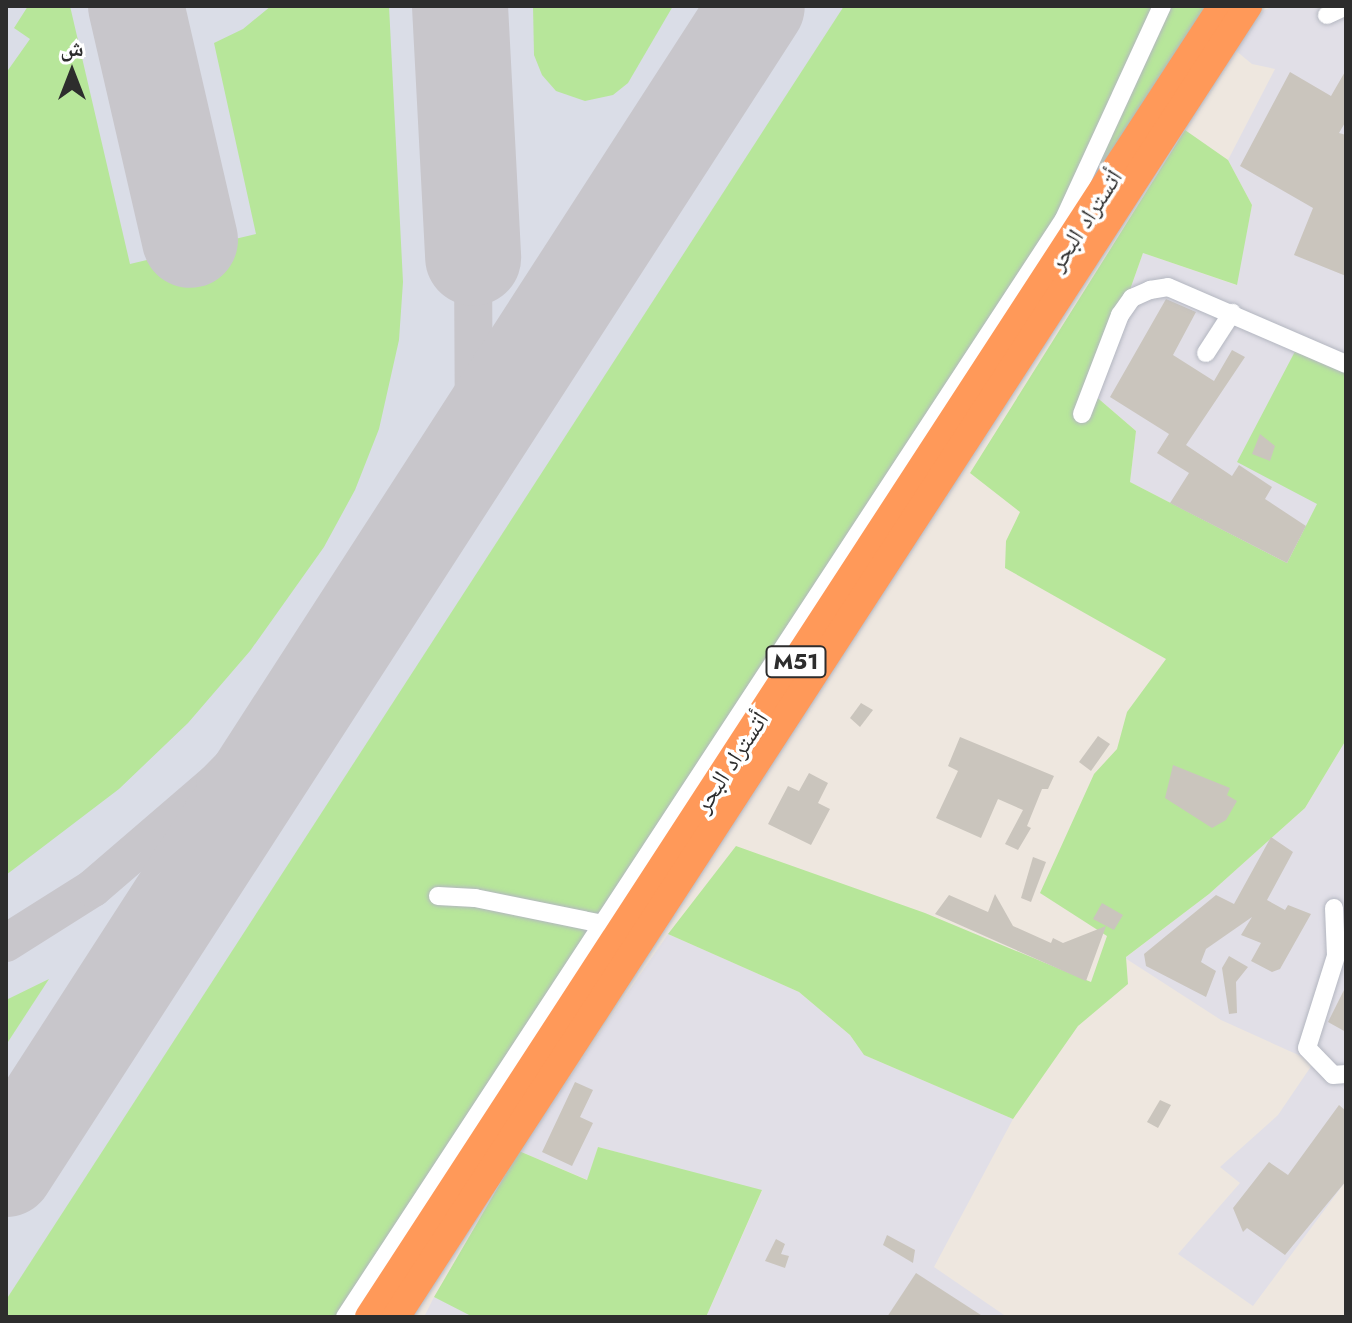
<!DOCTYPE html>
<html>
<head>
<meta charset="utf-8">
<style>
  body { margin:0 }
  #map { position:relative; width:1352px; height:1323px; overflow:hidden; background:#eee7df; font-family:Jost,"Noto Naskh Arabic",sans-serif }
  div>[style] { position:absolute }
  .industrial>* { inset:0; background:#e1dfe7 }
  .airport>* { inset:0; background:#dadde7 }
  .green>* { inset:0; background:#b7e69a }
  .taxiway>* { height:38px; margin:-19px; padding:0 19px; transform-origin:19px; border-radius:19px; background:#c8c6cb }
  .runway>* { height:96px; margin:-48px; padding:0 48px; transform-origin:48px; border-radius:48px; background:#c8c6cb }
  .building>* { inset:0; background:#cac5bd }
  .roads { filter:drop-shadow(0 0 2px #b3b6c0) drop-shadow(0 0 2px #b3b6c0) }
  .minor>* { height:18px; margin:-9px; padding:0 9px; transform-origin:9px; border-radius:9px; background:#fff }
  .highway>* { height:28px; margin:-14px; padding:0 14px; transform-origin:14px; border-radius:14px; background:#ff9959 }
  span { translate:-50% -50%; white-space:nowrap; text-align:center; line-height:1.15; -webkit-text-stroke:7px #fff; paint-order:stroke }
  .shield-label span { padding:2px 6px; background:#fff; border:2px solid; border-radius:6px; -webkit-text-stroke-width:0 }
  .shield-label { font-size:22px; color:#2d2d2d; font-weight:700 }
  .street-label { font-size:24px; color:#2d2d2d }
  .frame { position:absolute; inset:0; border:8px solid #2d2d2d; pointer-events:none }
  .north { position:absolute; left:32px; top:32px; width:80px; height:80px; -webkit-text-stroke:6px #fff; paint-order:stroke; rotate:0deg; font-size:22px; font-weight:700; line-height:32px; text-align:center; color:#2d2d2d }
  .north::after { content:''; display:block; margin:auto; width:28px; height:36px; background:#2d2d2d; clip-path:polygon(50% 0,100% 100%,50% 72%,0 100%) }
</style>
</head>
<body>
<div id="map">
  <div class="industrial">
    <div style="clip-path:polygon(1273px 6px,1346px 6px,1346px 364px,1318px 504px,1287px 563px,1130px 482px,1136px 431px,1093px 394px,1143px 253px,1236px 285px,1252px 205px,1228px 160px,1275px 69px,1252px 64px,1235px 50px,1263px 11px)"></div>
    <div style="clip-path:polygon(1346px 740px,1346px 1181px,1253px 1306px,1178px 1254px,1240px 1183px,1220px 1167px,1278px 1115px,1314px 1062px,1221px 1020px,1125px 958px,1209px 894px,1305px 808px)"></div>
    <div style="clip-path:polygon(668px 934px,799px 992px,850px 1035px,864px 1055px,1013px 1119px,934px 1267px,1007px 1317px,706px 1317px,762px 1191px,598px 1147px,588px 1180px,519px 1151px)"></div>
    <div style="clip-path:polygon(434px 1297px,473px 1314px,473px 1317px,424px 1317px)"></div>
  </div>
  <div class="airport">
    <div style="clip-path:polygon(6px 6px,1170px 6px,6px 1317px)"></div>
  </div>
  <div class="green">
    <div style="clip-path:polygon(28px 6px,70px 6px,130px 264px,256px 234px,214px 43px,243px 29px,271px 6px,389px 6px,403px 282px,399px 340px,379px 429px,355px 490px,324px 547px,250px 651px,188px 723px,119px 789px,6px 875px,6px 73px,30px 39px,14px 28px)"></div>
    <div style="clip-path:polygon(533px 6px,673px 6px,628px 83px,613px 95px,585px 101px,556px 91px,542px 75px,534px 55px)"></div>
    <div style="clip-path:polygon(844px 6px,1223px 6px,370px 1317px,6px 1317px,6px 1300px)"></div>
    <div style="clip-path:polygon(1185px 130px,1228px 160px,1252px 205px,1237px 285px,1143px 253px,1093px 394px,1136px 431px,1130px 482px,1287px 563px,1317px 504px,1237px 462px,1301px 340px,1346px 364px,1346px 740px,1305px 808px,1209px 894px,1126px 957px,1128px 984px,1078px 1026px,1013px 1119px,864px 1055px,850px 1035px,799px 992px,668px 934px,736px 846px,925px 913px,1091px 982px,1107px 936px,1040px 893px,1094px 774px,1117px 749px,1127px 712px,1166px 659px,1005px 568px,1006px 541px,1020px 512px,970px 473px)"></div>
    <div style="clip-path:polygon(49px 979px,6px 1045px,6px 1000px)"></div>
    <div style="clip-path:polygon(598px 1147px,762px 1190px,706px 1317px,473px 1317px,434px 1297px,519px 1151px,587px 1180px)"></div>
  </div>
  <div class="taxiway">
    <div style="left:745px;top:25px;width:21px;rotate:-65deg"></div>
    <div style="left:473px;top:258px;width:187px;rotate:89.7deg"></div>
    <div style="left:6px;top:943px;width:103px;rotate:-32.3deg"></div>
    <div style="left:93px;top:888px;width:161px;rotate:-40.7deg"></div>
    <div style="left:215px;top:783px;width:86px;rotate:-45.5deg"></div>
    <div style="left:275px;top:722px;width:200px;rotate:-52.3deg"></div>
  </div>
  <div class="runway">
    <div style="left:136px;top:6px;width:240px;rotate:77deg"></div>
    <div style="left:460px;top:6px;width:252px;rotate:87deg"></div>
    <div style="left:6px;top:1169px;width:1384px;rotate:-57.15deg"></div>
  </div>
  <div class="building">
    <div style="clip-path:polygon(1346px 70px,1346px 121px,1339px 133px,1346px 135px,1346px 276px,1294px 255px,1313px 208px,1240px 166px,1290px 72px,1331px 96px)"></div>
    <div style="clip-path:polygon(1166px 299px,1196px 312px,1173px 355px,1214px 381px,1232px 350px,1245px 357px,1186px 445px,1232px 476px,1239px 465px,1272px 487px,1265px 499px,1306px 526px,1287px 563px,1170px 503px,1189px 473px,1157px 453px,1169px 434px,1110px 397px)"></div>
    <div style="clip-path:polygon(1260px 434px,1275px 446px,1270px 461px,1252px 454px)"></div>
    <div style="clip-path:polygon(861px 703px,873px 710px,860px 727px,850px 718px)"></div>
    <div style="clip-path:polygon(1098px 736px,1110px 744px,1091px 771px,1079px 762px)"></div>
    <div style="clip-path:polygon(960px 737px,1054px 776px,1048px 789px,1042px 789px,1027px 826px,1031px 828px,1018px 850px,1005px 844px,1023px 810px,998px 799px,981px 838px,936px 818px,958px 771px,948px 766px)"></div>
    <div style="clip-path:polygon(1173px 765px,1230px 788px,1227px 795px,1237px 801px,1226px 820px,1212px 828px,1165px 798px)"></div>
    <div style="clip-path:polygon(809px 773px,828px 783px,818px 803px,830px 809px,811px 845px,768px 824px,788px 786px,799px 791px)"></div>
    <div style="clip-path:polygon(1271px 837px,1293px 852px,1267px 900px,1285px 910px,1288px 905px,1311px 914px,1280px 969px,1272px 972px,1251px 961px,1261px 943px,1241px 935px,1252px 917px,1206px 949px,1201px 962px,1216px 971px,1206px 997px,1146px 966px,1144px 954px,1216px 895px,1234px 904px)"></div>
    <div style="clip-path:polygon(1033px 857px,1046px 862px,1031px 902px,1021px 898px)"></div>
    <div style="clip-path:polygon(995px 894px,1013px 926px,1051px 943px,1053px 938px,1063px 943px,1106px 926px,1086px 981px,935px 914px,949px 895px,988px 912px)"></div>
    <div style="clip-path:polygon(1102px 903px,1123px 915px,1114px 930px,1093px 919px)"></div>
    <div style="clip-path:polygon(1229px 956px,1248px 967px,1236px 982px,1237px 1013px,1229px 1014px,1222px 968px)"></div>
    <div style="clip-path:polygon(1346px 986px,1346px 1032px,1328px 1022px)"></div>
    <div style="clip-path:polygon(575px 1082px,593px 1090px,580px 1117px,593px 1123px,572px 1166px,542px 1152px)"></div>
    <div style="clip-path:polygon(1160px 1100px,1171px 1105px,1158px 1128px,1147px 1122px)"></div>
    <div style="clip-path:polygon(1339px 1105px,1346px 1111px,1346px 1181px,1285px 1255px,1247px 1228px,1243px 1232px,1233px 1208px,1269px 1162px,1288px 1175px)"></div>
    <div style="clip-path:polygon(887px 1235px,915px 1250px,913px 1263px,883px 1245px)"></div>
    <div style="clip-path:polygon(776px 1239px,785px 1244px,781px 1254px,789px 1256px,785px 1268px,765px 1261px)"></div>
    <div style="clip-path:polygon(916px 1273px,984px 1317px,887px 1317px)"></div>
  </div>
  <div class="roads">
    <div class="minor">
      <div style="left:1327px;top:15px;width:21px;rotate:-25deg"></div>
      <div style="left:1206px;top:353px;width:48px;rotate:-57deg"></div>
      <div style="left:1082px;top:414px;width:106px;rotate:-69deg"></div>
      <div style="left:1120px;top:315px;width:21px;rotate:-55deg"></div>
      <div style="left:1132px;top:298px;width:20px;rotate:-24deg"></div>
      <div style="left:1150px;top:290px;width:18px;rotate:-9deg"></div>
      <div style="left:1168px;top:287px;width:194px;rotate:23.4deg"></div>
      <div style="left:438px;top:896px;width:37px;rotate:3deg"></div>
      <div style="left:475px;top:898px;width:131px;rotate:11.5deg"></div>
      <div style="left:1334px;top:908px;width:48px;rotate:87.6deg"></div>
      <div style="left:1336px;top:956px;width:96px;rotate:107.5deg"></div>
      <div style="left:1307px;top:1048px;width:37px;rotate:46deg"></div>
      <div style="left:1333px;top:1075px;width:13px;rotate:-4deg"></div>
      <div style="left:345px;top:1317px;width:1312px;rotate:-56.78deg"></div>
      <div style="left:1064px;top:219px;width:234px;rotate:-65.3deg"></div>
    </div>
    <div class="highway">
      <div style="left:369px;top:1317px;width:1564px;rotate:-56.95deg"></div>
      <div style="left:396px;top:1317px;width:1564px;rotate:-56.98deg"></div>
    </div>
  </div>
  <div class="shield-label">
    <span style="left:796px;top:662px">M51</span>
  </div>
  <div class="street-label">
    <span style="left:1085px;top:220px;rotate:-57deg">أتستراد البحر</span>
    <span style="left:731px;top:762px;rotate:-57deg">أتستراد البحر</span>
  </div>
  <div class="frame"></div>
  <div class="north">ش</div>
</div>
</body>
</html>
